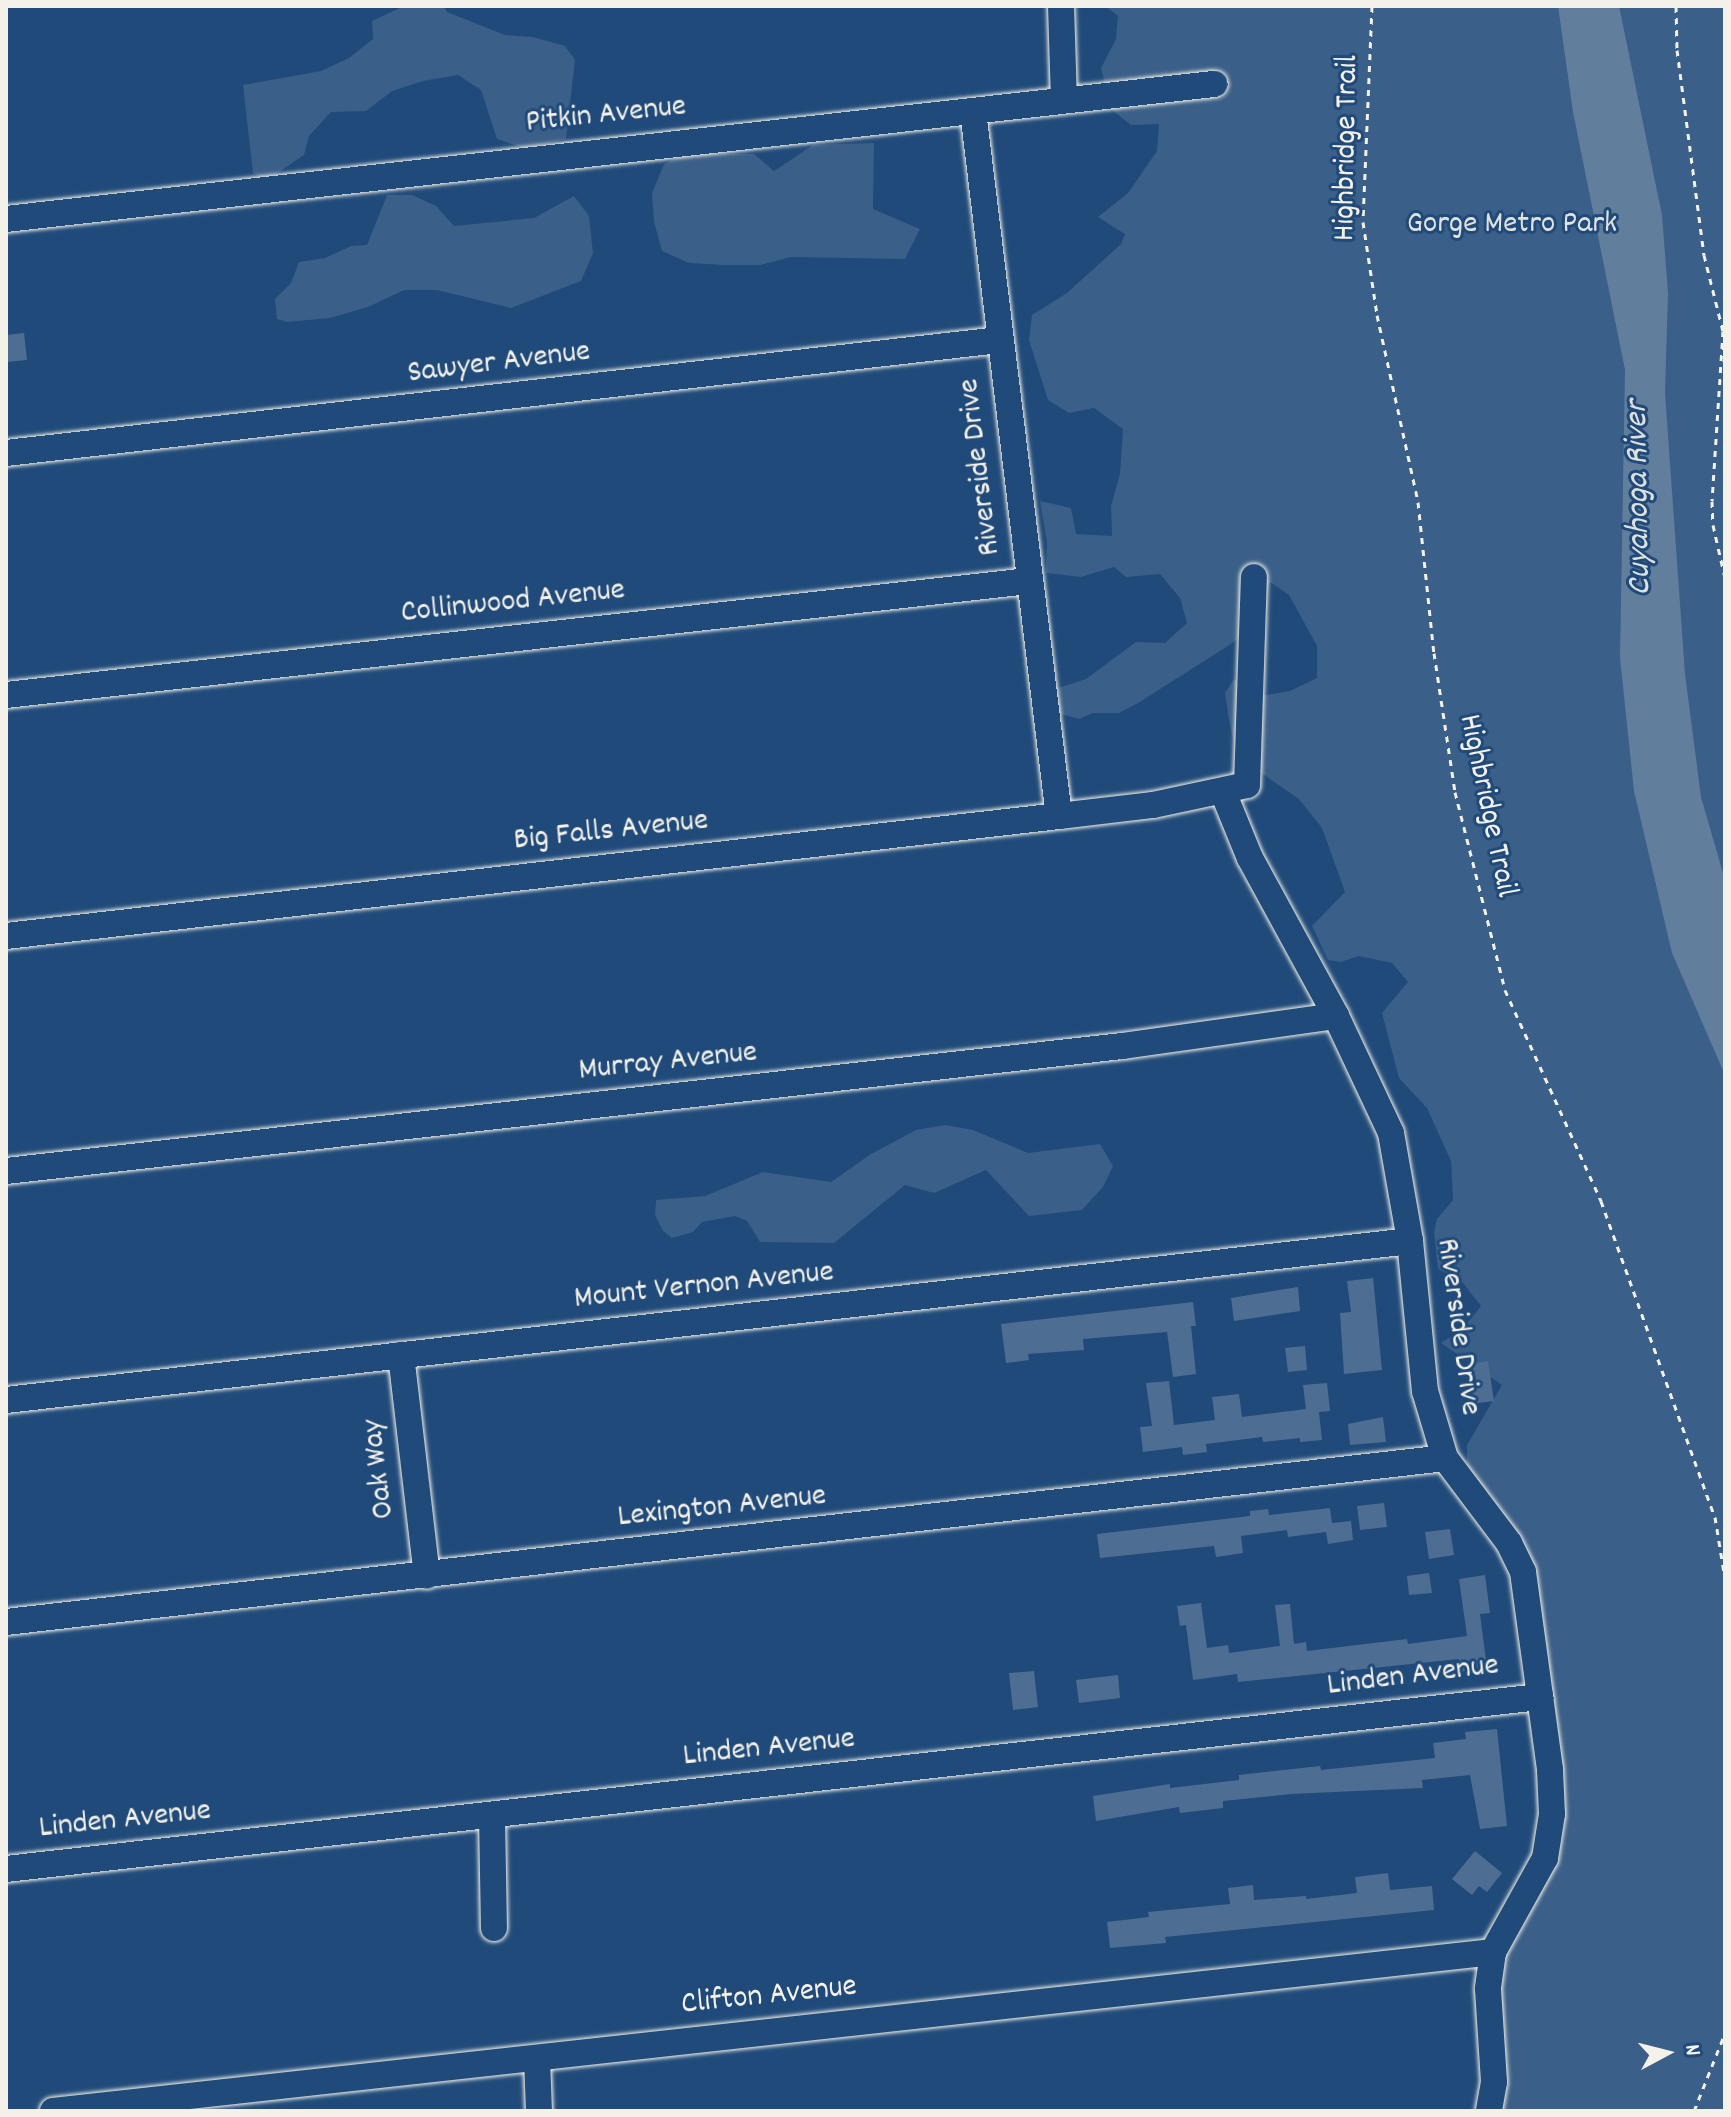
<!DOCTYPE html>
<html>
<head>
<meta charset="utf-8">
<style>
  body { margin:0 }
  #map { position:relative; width:1731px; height:2117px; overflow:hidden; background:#1f4a7a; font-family:Dekko,sans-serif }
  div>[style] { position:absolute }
  .green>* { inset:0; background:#3a5f88 }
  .water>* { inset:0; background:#627e9d }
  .building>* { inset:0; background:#4d6e92 }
  .path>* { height:3px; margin-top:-1.5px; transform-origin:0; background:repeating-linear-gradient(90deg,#f4f1e8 0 6px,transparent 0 12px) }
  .roads { filter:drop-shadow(0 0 2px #f4f1e8) drop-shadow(0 0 2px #f4f1e8) }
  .minor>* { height:26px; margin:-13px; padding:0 13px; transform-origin:13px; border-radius:13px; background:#1f4a7a }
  span { translate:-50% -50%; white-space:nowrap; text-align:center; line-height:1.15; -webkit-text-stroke:6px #1f4a7a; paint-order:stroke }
  .street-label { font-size:32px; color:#f4f1e8 }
  .park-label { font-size:32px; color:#e1e2de }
  .water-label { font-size:34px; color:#dee0dd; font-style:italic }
  .frame { position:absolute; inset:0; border:8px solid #f4f1e8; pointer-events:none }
  .north { position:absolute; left:1627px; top:2013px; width:80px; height:80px; -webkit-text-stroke:6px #1f4a7a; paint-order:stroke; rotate:83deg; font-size:22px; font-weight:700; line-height:32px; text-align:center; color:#f4f1e8 }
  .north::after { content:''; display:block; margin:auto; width:28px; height:36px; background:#f4f1e8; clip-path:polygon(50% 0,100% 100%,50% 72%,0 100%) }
</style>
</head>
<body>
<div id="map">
  <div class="green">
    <div style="clip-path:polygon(404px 6px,444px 6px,447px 12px,505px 35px,533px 37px,565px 46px,575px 60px,566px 139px,524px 148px,497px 139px,481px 90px,458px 75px,423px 81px,392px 91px,366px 111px,331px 112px,309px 136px,304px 155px,273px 176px,259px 177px,253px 173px,243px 85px,321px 71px,349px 58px,373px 39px,372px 21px)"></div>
    <div style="clip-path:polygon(1105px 6px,1725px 6px,1725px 2111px,1491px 2111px,1499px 1967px,1559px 1807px,1538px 1586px,1525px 1551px,1467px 1475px,1467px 1445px,1502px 1385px,1441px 1343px,1462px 1330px,1481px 1306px,1463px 1283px,1438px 1269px,1434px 1232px,1437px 1219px,1453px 1200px,1451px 1161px,1427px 1108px,1399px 1078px,1382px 1013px,1408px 982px,1392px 963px,1359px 956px,1341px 962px,1328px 960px,1312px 926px,1345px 892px,1322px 828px,1299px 799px,1237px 756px,1229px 720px,1225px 693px,1234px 679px,1259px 696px,1290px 691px,1317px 678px,1317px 646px,1289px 595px,1270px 582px,1258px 622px,1231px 644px,1138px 703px,1119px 713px,1093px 713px,1079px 719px,1055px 712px,1055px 689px,1086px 679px,1136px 642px,1165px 643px,1187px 623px,1180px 598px,1160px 574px,1126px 577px,1114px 567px,1081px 577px,1046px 573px,1047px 542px,1040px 501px,1071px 508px,1076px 534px,1112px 536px,1111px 506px,1120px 474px,1123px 429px,1094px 408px,1069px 413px,1048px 400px,1029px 340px,1032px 315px,1067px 293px,1121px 244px,1125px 234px,1098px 217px,1128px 193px,1157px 151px,1159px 124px,1131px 125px,1111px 109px,1101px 68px,1116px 39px,1118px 16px)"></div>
    <div style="clip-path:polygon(874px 143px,873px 209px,920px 229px,905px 259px,791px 257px,760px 265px,723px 265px,689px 263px,662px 251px,654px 222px,652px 193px,664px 164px,686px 154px,754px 154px,774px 171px,813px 145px)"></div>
    <div style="clip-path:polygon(387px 195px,412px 195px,436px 206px,454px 226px,534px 218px,574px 196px,589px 216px,593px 253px,581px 281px,511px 308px,437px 290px,404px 290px,368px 307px,330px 318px,287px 322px,277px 319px,275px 299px,291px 283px,299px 262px,325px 258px,351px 246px,367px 245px)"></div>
    <div style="clip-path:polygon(945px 1125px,973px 1130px,1028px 1153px,1100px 1144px,1113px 1166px,1103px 1187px,1082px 1210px,1029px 1216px,986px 1170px,934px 1193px,905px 1185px,834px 1243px,760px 1242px,747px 1221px,735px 1216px,702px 1222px,693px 1232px,672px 1238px,663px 1231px,655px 1215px,656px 1200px,705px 1196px,763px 1172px,831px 1182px,871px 1154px,916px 1130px)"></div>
  </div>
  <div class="water">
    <div style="clip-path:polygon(1558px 6px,1619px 6px,1662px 215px,1668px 293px,1665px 393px,1685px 674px,1701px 797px,1725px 880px,1725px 1075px,1672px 953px,1634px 791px,1620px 658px,1625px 370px,1573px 112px)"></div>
  </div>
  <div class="building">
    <div style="clip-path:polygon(24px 333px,27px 360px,6px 362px,6px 335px)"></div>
    <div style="clip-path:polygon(1373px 1278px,1382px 1370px,1344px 1374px,1340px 1313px,1351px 1312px,1347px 1281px)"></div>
    <div style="clip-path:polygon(1298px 1287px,1300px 1311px,1234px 1321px,1231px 1298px)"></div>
    <div style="clip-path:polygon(1193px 1302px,1196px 1326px,1191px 1326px,1196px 1374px,1173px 1377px,1167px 1332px,1083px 1339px,1084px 1350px,1028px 1354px,1029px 1360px,1006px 1363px,1001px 1324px)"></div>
    <div style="clip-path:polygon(1305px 1346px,1307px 1370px,1288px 1372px,1285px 1348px)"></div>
    <div style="clip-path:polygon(1488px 1361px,1494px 1401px,1470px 1404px,1465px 1365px)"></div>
    <div style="clip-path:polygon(1169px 1381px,1174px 1425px,1215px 1420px,1212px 1397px,1239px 1394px,1242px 1417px,1306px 1409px,1303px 1385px,1327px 1383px,1330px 1411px,1319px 1412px,1322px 1440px,1300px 1442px,1300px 1438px,1263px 1442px,1262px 1437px,1206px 1444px,1207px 1452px,1183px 1455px,1182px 1447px,1143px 1452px,1140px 1427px,1152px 1426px,1146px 1383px)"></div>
    <div style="clip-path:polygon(1383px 1417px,1386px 1442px,1350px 1445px,1348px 1424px)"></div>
    <div style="clip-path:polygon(1384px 1503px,1387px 1527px,1360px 1530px,1357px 1506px)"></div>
    <div style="clip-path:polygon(1330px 1508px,1332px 1523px,1351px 1521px,1353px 1540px,1328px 1544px,1326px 1532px,1288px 1537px,1287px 1530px,1241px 1536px,1243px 1553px,1216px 1557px,1214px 1546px,1100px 1558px,1097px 1534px,1250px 1516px,1250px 1511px,1268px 1509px,1269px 1515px)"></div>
    <div style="clip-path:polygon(1450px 1529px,1454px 1555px,1429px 1559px,1425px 1532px)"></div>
    <div style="clip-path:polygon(1429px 1573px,1432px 1593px,1409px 1595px,1407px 1576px)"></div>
    <div style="clip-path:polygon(1485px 1575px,1490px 1613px,1480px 1614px,1487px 1668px,1460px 1672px,1459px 1659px,1238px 1682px,1237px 1674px,1193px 1680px,1186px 1625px,1180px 1626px,1177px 1606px,1201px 1603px,1207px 1648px,1228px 1645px,1229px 1653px,1280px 1646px,1275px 1605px,1290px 1604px,1294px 1644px,1306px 1642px,1307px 1651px,1407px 1639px,1408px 1644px,1467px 1636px,1459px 1579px)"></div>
    <div style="clip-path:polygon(1034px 1671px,1038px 1707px,1013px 1710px,1009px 1673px)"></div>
    <div style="clip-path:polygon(1118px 1675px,1120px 1698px,1079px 1703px,1076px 1680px)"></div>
    <div style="clip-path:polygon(1497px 1729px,1507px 1826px,1480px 1829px,1470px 1775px,1422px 1780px,1423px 1788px,1291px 1794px,1223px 1801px,1223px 1808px,1180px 1813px,1179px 1807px,1096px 1821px,1093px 1796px,1170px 1784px,1170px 1788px,1239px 1780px,1239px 1775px,1320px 1766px,1321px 1770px,1435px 1758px,1433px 1743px,1466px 1739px,1465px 1732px)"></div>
    <div style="clip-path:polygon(1475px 1851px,1502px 1873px,1487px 1892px,1479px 1886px,1472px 1895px,1452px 1879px)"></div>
    <div style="clip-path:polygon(1388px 1873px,1390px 1890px,1432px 1886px,1434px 1910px,1165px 1937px,1166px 1943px,1110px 1948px,1107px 1922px,1149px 1917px,1148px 1912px,1230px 1904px,1228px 1888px,1253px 1885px,1254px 1900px,1306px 1896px,1306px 1899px,1357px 1893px,1355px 1877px)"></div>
  </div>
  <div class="path">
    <div style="left:1372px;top:6px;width:216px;rotate:92.4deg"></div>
    <div style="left:1363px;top:222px;width:94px;rotate:81.4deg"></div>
    <div style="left:1377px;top:315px;width:191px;rotate:77.6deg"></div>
    <div style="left:1418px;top:502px;width:152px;rotate:84deg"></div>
    <div style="left:1434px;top:653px;width:141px;rotate:81.4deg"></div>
    <div style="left:1455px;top:792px;width:204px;rotate:75.8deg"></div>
    <div style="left:1505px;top:990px;width:232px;rotate:65.5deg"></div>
    <div style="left:1601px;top:1201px;width:336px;rotate:70.2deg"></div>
    <div style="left:1715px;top:1517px;width:63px;rotate:80.8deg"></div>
    <div style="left:1676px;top:6px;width:44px;rotate:88.7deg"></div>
    <div style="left:1677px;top:50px;width:207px;rotate:82.5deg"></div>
    <div style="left:1704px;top:255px;width:78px;rotate:76deg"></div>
    <div style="left:1723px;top:331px;width:170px;rotate:93.7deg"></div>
    <div style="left:1712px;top:501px;width:24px;rotate:88deg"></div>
    <div style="left:1713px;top:525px;width:54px;rotate:77.2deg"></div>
    <div style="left:1694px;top:2111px;width:84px;rotate:-68.3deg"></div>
  </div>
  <div class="roads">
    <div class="minor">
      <div style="left:1061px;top:6px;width:94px;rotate:88.2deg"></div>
      <div style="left:973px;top:111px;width:710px;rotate:83.05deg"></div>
      <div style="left:6px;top:219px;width:1216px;rotate:-6.38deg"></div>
      <div style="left:6px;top:453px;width:1000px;rotate:-6.49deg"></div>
      <div style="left:6px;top:695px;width:1029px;rotate:-6.36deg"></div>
      <div style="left:1223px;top:792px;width:71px;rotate:67.8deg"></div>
      <div style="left:1250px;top:858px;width:180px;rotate:61.4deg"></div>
      <div style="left:1336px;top:1016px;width:129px;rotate:64.8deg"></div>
      <div style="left:1391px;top:1133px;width:110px;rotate:80deg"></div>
      <div style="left:1410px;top:1241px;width:151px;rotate:84.3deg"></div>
      <div style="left:1425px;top:1391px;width:70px;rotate:73.4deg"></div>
      <div style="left:1445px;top:1458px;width:106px;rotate:53deg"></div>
      <div style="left:1509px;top:1543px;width:32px;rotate:64deg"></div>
      <div style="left:1523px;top:1572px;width:200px;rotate:82.2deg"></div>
      <div style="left:1550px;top:1770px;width:44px;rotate:87.4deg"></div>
      <div style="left:1552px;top:1814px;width:45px;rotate:99deg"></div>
      <div style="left:1545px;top:1858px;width:107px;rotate:119deg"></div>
      <div style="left:1493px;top:1952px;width:37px;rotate:98deg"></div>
      <div style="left:1488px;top:1989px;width:93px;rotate:86.3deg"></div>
      <div style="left:1494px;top:2082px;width:29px;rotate:100deg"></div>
      <div style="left:6px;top:936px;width:1060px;rotate:-6.5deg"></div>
      <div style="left:1059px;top:816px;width:95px;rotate:-6.7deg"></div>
      <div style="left:1153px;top:805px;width:96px;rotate:-12deg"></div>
      <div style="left:1247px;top:785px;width:208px;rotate:-88.1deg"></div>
      <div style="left:6px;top:1171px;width:1123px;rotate:-6.39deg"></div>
      <div style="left:1122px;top:1046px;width:216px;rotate:-8deg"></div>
      <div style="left:401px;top:1355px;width:222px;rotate:83.3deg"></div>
      <div style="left:6px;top:1400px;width:1413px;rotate:-6.46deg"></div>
      <div style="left:6px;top:1622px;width:1448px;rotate:-6.5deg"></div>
      <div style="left:492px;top:1816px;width:112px;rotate:89deg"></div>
      <div style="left:6px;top:1869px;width:1544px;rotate:-6.4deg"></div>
      <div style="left:537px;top:2059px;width:52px;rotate:87.8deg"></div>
      <div style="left:53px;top:2111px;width:1449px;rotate:-6.3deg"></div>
    </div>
  </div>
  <div class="street-label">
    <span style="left:606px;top:116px;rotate:-6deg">Pitkin Avenue</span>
    <span style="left:1348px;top:148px;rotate:-89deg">Highbridge Trail</span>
    <span style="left:499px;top:364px;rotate:-7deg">Sawyer Avenue</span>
    <span style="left:981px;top:467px;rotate:-97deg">Riverside Drive</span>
    <span style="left:513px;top:603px;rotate:-6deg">Collinwood Avenue</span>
    <span style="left:1486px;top:806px;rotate:78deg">Highbridge Trail</span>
    <span style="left:611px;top:832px;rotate:-6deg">Big Falls Avenue</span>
    <span style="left:668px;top:1063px;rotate:-6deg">Murray Avenue</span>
    <span style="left:704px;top:1287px;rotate:-6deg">Mount Vernon Avenue</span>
    <span style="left:1457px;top:1327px;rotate:82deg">Riverside Drive</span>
    <span style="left:380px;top:1469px;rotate:-97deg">Oak Way</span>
    <span style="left:722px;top:1508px;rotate:-6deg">Lexington Avenue</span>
    <span style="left:1413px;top:1677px;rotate:-7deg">Linden Avenue</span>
    <span style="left:769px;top:1749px;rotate:-6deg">Linden Avenue</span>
    <span style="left:125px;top:1821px;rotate:-6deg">Linden Avenue</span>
    <span style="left:769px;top:1997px;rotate:-6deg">Clifton Avenue</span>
  </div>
  <div class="park-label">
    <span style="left:1512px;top:225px">Gorge Metro Park</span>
  </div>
  <div class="water-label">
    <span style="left:1640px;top:498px;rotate:-91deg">Cuyahoga River</span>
  </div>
  <div class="frame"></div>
  <div class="north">N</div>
</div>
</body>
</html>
